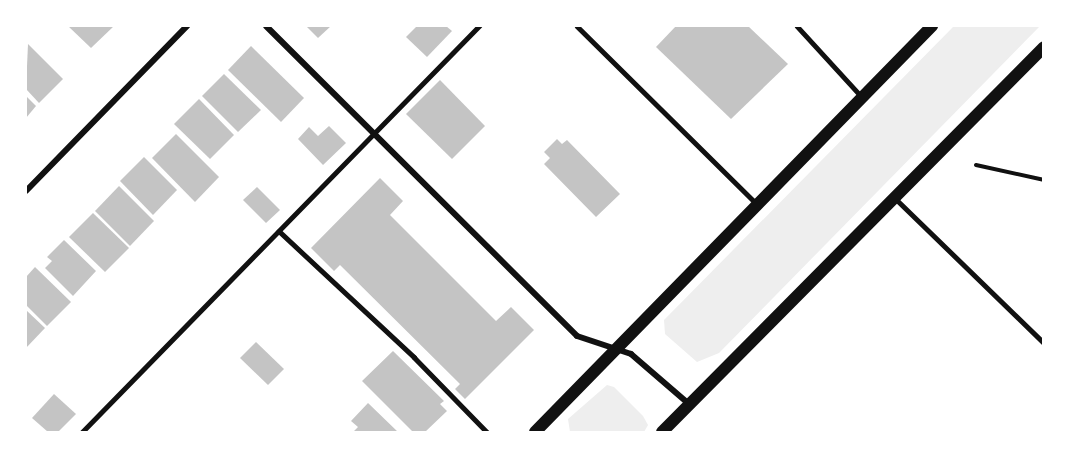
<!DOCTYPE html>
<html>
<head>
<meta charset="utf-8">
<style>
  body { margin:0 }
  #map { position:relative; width:1069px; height:458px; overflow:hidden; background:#fff; font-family:"PT Sans Narrow",sans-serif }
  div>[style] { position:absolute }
  .green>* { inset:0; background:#eee }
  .building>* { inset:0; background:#c4c4c4 }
  .path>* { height:4px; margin:-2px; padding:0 2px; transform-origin:2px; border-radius:2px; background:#111 }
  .service>* { height:4.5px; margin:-2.25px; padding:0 2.25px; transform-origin:2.25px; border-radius:2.25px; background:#111 }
  .minor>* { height:6px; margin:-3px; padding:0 3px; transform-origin:3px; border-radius:3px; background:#111 }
  .secondary>* { height:12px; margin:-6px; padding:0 6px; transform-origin:6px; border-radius:6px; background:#111 }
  span { translate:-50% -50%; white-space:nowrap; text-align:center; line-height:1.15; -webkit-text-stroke:4.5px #fff; paint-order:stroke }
  .frame { position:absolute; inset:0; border:27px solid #fff; pointer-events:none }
</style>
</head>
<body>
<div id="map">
  <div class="green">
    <div style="clip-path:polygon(954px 26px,1040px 26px,719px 353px,697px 362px,665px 334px,664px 320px)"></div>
    <div style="clip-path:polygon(607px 385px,614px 387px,643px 416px,648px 425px,644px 432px,570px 432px,568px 419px)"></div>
  </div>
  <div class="building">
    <div style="clip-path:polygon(68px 26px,114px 26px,91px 48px)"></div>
    <div style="clip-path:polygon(306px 26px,331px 26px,318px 38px)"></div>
    <div style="clip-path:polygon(417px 26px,446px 26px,452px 31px,427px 57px,406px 37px)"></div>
    <div style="clip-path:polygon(676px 26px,748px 26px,788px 64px,731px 119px,656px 47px)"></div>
    <div style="clip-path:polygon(28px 44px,63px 79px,39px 103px,26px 89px)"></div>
    <div style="clip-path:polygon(251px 46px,304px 98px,281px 122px,228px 70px)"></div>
    <div style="clip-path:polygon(224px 74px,261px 110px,238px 132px,202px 96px)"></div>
    <div style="clip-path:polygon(440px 80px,485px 126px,452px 159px,406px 114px)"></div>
    <div style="clip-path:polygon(26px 96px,36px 106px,26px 118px)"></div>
    <div style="clip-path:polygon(199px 99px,234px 135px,210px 159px,174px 124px)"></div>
    <div style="clip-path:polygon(329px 126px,346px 143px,323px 165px,298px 139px,309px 127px,318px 136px)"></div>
    <div style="clip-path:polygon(176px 134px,219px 177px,195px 202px,152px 158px)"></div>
    <div style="clip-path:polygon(557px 139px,562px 144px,567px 140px,620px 194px,596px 217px,544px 164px,550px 158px,544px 152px)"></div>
    <div style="clip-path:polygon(144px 157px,177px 190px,153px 215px,120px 181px)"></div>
    <div style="clip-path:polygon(380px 178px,403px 201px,390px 215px,496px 321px,511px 307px,534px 330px,465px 399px,455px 389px,460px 384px,340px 265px,334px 271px,311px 248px)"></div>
    <div style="clip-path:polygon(119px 186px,154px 221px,130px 246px,95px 211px)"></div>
    <div style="clip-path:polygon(257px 187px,280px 210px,266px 223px,243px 200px)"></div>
    <div style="clip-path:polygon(93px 213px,129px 248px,105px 272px,69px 237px)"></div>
    <div style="clip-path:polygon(64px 240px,96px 271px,73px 296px,45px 268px,52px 261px,47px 257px)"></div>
    <div style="clip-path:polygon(35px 267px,71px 302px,47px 326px,26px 305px,26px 277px)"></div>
    <div style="clip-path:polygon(26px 310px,45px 328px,26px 348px)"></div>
    <div style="clip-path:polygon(256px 342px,284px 369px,268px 385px,240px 358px)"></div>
    <div style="clip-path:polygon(393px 351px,444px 401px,440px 404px,447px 411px,425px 432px,413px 432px,362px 381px)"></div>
    <div style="clip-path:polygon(54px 394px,76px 414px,58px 432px,48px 432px,32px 418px)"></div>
    <div style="clip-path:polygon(368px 403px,398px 432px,353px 432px,358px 427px,351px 421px)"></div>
  </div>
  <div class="path">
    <div style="left:976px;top:165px;width:70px;rotate:12.4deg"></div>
  </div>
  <div class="service">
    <div style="left:577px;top:26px;width:252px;rotate:44.7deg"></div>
    <div style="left:797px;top:26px;width:96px;rotate:47.5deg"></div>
    <div style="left:896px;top:199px;width:206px;rotate:44.2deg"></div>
    <div style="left:279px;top:231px;width:185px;rotate:43deg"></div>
    <div style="left:414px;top:357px;width:105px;rotate:45.8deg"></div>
    <div style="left:82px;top:432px;width:568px;rotate:-45.64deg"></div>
  </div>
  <div class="minor">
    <div style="left:266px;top:26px;width:439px;rotate:44.9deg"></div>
    <div style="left:577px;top:336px;width:57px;rotate:18.4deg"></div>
    <div style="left:631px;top:354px;width:77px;rotate:40.8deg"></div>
    <div style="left:26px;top:191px;width:231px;rotate:-45.7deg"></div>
  </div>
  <div class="secondary">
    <div style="left:535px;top:432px;width:568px;rotate:-45.64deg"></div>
    <div style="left:662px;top:432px;width:542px;rotate:-45.22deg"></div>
  </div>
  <div class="frame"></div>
</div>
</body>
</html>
